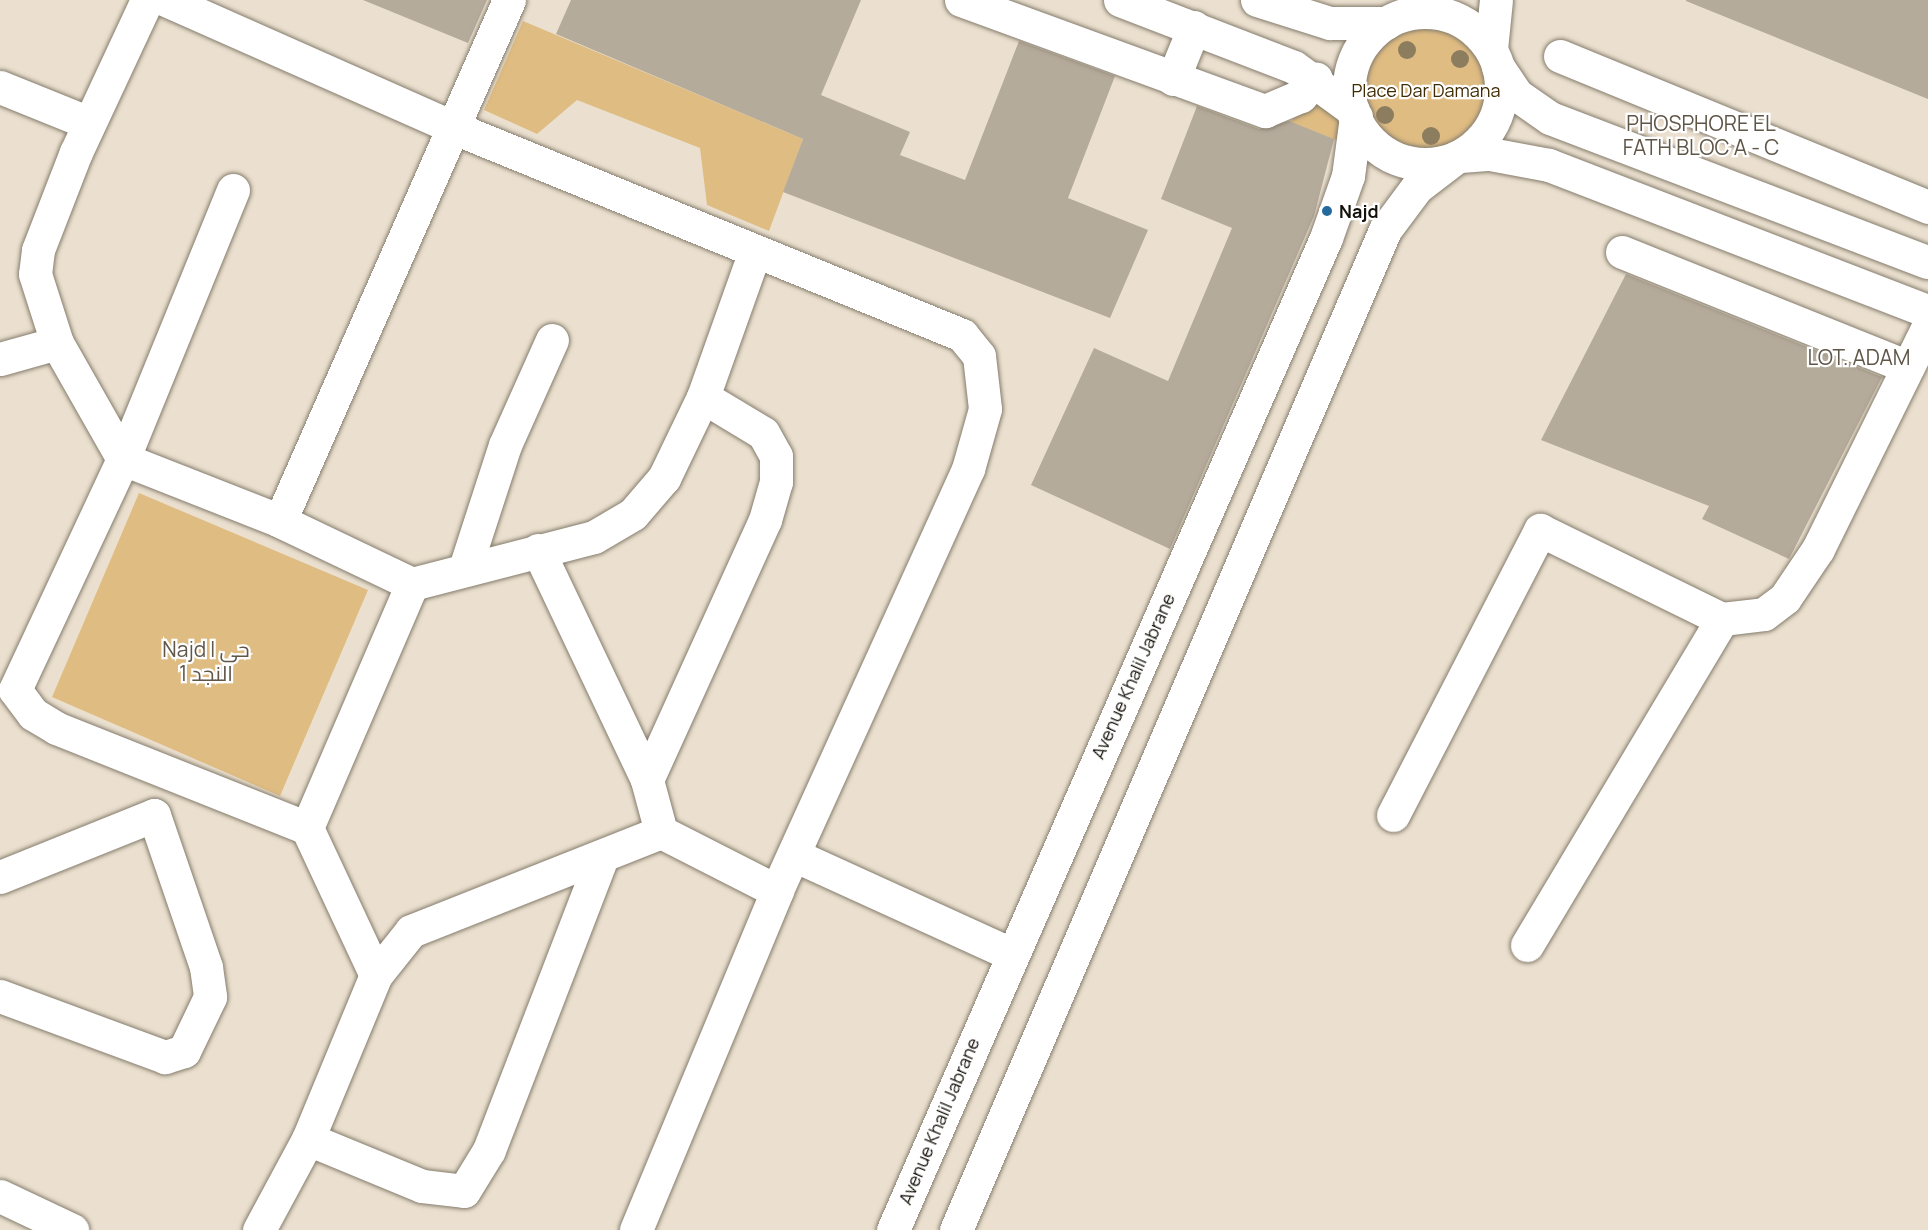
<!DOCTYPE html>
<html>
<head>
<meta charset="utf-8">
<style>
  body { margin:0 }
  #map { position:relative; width:1928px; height:1230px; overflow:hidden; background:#ebe0cf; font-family:Manrope,Cairo,sans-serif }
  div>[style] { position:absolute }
  .green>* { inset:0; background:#dfbc82 }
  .round { border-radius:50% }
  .building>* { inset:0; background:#b5ab9b }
  .roads { filter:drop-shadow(0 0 2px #857c6d) drop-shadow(0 0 2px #857c6d) }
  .street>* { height:33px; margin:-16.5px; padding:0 16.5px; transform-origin:16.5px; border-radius:16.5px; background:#fff }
  .secondary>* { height:33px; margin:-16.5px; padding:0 16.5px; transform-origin:16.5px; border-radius:16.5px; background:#fff }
  .primary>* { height:33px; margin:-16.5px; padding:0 16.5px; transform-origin:16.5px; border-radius:16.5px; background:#fff }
  .primary>.ring { margin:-16.5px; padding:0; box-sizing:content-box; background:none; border:33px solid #fff; border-radius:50% }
  .trees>* { width:18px; height:18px; margin:-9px; border-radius:50%; background:#8d7d5f }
  .dots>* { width:16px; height:16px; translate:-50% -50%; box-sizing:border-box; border:3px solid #fff; border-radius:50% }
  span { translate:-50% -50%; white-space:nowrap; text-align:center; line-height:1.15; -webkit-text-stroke:4.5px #fff; paint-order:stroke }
  .park-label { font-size:18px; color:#402c04 }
  .poi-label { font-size:18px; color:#14110b; font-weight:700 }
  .left { translate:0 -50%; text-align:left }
  .street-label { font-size:18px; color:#14110b }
  .quarter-label { font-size:21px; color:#5f5648 }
</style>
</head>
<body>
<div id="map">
  <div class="green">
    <div style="clip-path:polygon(523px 21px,803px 139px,769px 231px,707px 205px,700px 148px,577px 100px,537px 134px,484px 110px)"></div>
    <div class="round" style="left:1360px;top:23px;width:132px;height:132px"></div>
    <div style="clip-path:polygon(1316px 97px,1338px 109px,1344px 143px,1290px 122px)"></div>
    <div style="clip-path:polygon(139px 493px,368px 590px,280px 796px,52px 697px)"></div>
  </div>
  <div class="building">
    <div style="clip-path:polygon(363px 0,487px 0,468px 43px)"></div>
    <div style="clip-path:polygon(571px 0,861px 0,821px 95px,910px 132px,900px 155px,965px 180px,1019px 41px,1115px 76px,1068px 198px,1148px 230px,1110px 318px,783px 192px,803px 139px,556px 34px)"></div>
    <div style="clip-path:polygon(1686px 0,1928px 0,1928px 99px,1686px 1px)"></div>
    <div style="clip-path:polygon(1197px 106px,1259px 129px,1289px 121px,1334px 139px,1314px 216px,1170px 549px,1031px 485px,1094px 348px,1168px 381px,1232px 228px,1161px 199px)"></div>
    <div style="clip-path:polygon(1626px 274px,1882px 377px,1789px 559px,1702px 519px,1709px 506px,1541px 440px)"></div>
  </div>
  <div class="roads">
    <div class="street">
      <div style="left:147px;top:0;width:168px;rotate:115deg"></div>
      <div style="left:76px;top:152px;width:105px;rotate:111.2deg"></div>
      <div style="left:38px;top:250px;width:24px;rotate:97deg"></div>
      <div style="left:35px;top:274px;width:72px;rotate:72.3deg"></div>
      <div style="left:57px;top:343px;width:133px;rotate:60.4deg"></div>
      <div style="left:123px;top:459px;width:169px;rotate:21.5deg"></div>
      <div style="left:280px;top:521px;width:146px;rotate:25.5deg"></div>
      <div style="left:412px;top:584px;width:266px;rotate:113.3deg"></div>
      <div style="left:166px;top:0;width:313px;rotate:23.9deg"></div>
      <div style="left:452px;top:127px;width:551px;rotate:22.19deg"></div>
      <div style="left:962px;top:335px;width:27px;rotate:51deg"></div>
      <div style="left:979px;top:356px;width:53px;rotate:83.5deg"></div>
      <div style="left:985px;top:409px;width:62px;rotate:105.8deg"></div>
      <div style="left:968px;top:469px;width:463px;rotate:114.4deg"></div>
      <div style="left:777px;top:891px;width:367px;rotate:112.6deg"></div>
      <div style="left:961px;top:0;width:324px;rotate:20.1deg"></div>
      <div style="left:1265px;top:111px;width:39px;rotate:-23deg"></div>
      <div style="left:1301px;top:96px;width:23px;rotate:-50deg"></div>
      <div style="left:1560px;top:56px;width:398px;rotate:22.3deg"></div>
      <div style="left:0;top:87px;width:96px;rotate:22deg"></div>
      <div style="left:233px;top:190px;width:291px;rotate:112.2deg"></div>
      <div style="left:123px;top:459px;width:255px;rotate:115.1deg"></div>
      <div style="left:15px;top:690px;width:30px;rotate:53deg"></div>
      <div style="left:33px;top:714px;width:27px;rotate:31deg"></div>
      <div style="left:56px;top:728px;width:270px;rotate:21.7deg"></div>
      <div style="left:307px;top:828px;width:162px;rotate:64.9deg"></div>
      <div style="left:1622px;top:252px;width:308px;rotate:21.9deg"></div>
      <div style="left:0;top:359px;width:59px;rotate:-15.7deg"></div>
      <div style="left:280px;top:521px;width:569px;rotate:-66.27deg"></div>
      <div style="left:538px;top:550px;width:255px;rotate:64.6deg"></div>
      <div style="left:647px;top:780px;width:54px;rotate:74.9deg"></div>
      <div style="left:661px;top:832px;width:130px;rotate:27deg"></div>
      <div style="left:465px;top:568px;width:129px;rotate:-72deg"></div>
      <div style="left:505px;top:445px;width:115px;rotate:-65.9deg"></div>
      <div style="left:412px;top:584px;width:188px;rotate:-14.5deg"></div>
      <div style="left:594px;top:537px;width:45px;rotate:-30.5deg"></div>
      <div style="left:633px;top:514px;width:48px;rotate:-49.3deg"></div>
      <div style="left:664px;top:478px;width:90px;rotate:-64.3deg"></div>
      <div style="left:703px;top:397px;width:155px;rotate:-70.4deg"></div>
      <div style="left:647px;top:780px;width:286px;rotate:-65.6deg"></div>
      <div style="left:765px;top:520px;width:40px;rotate:-74deg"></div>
      <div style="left:776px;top:482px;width:26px;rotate:-90deg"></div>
      <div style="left:776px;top:456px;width:26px;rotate:-119deg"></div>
      <div style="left:763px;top:433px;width:70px;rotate:-149deg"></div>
      <div style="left:1393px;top:815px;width:321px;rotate:-62.7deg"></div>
      <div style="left:1540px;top:530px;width:203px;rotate:26.1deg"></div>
      <div style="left:1722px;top:619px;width:42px;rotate:-6.8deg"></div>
      <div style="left:1764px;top:614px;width:26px;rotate:-37deg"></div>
      <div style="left:1785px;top:598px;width:59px;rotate:-56deg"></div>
      <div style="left:1818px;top:549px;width:249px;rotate:-63.7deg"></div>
      <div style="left:794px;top:855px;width:239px;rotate:24.5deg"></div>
      <div style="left:0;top:877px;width:166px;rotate:-21.9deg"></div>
      <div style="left:154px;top:815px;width:161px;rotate:71.1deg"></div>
      <div style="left:206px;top:967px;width:30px;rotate:82deg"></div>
      <div style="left:210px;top:997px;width:60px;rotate:115.7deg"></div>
      <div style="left:184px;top:1051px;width:20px;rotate:162deg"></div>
      <div style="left:165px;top:1057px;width:176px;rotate:-159.7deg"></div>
      <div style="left:1527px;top:945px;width:380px;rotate:-59.1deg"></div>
      <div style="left:308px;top:1139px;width:123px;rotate:22.4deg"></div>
      <div style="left:422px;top:1186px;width:42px;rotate:6.8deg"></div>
      <div style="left:464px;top:1191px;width:48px;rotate:-58.6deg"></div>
      <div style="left:489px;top:1150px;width:314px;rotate:-68.9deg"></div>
      <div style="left:0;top:1196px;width:80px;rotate:25.3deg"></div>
      <div style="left:259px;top:1230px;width:103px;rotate:-61.7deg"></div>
      <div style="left:308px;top:1139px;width:178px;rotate:-67.5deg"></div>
      <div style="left:376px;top:975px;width:56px;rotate:-51.5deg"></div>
      <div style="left:411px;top:931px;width:269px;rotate:-21.6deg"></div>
    </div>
    <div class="secondary">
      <div style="left:1120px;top:0;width:186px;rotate:21.1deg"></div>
      <div style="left:1294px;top:67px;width:73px;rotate:36.1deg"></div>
      <div style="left:1257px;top:0;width:77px;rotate:17.5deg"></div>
      <div style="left:1330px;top:23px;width:56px"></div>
      <div style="left:1498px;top:67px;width:34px;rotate:56deg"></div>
      <div style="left:1517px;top:95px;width:40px;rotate:34.9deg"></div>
      <div style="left:1550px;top:118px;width:404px;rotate:20.9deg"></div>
      <div style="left:1173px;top:79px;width:56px;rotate:-68deg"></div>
      <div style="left:1460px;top:156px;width:30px;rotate:-4deg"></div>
      <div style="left:1490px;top:154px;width:60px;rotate:10.6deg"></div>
      <div style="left:1549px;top:165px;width:406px;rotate:21.1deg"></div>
    </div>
    <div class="primary">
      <div class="ring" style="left:1349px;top:12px;width:119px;height:119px"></div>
      <div style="left:1491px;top:49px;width:49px;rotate:-84.2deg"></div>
      <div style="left:893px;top:1230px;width:1082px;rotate:-66.42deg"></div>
      <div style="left:1326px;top:238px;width:66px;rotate:-70.5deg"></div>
      <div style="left:1348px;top:176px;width:60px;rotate:-82.3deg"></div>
      <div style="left:956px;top:1230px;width:1088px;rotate:-66.78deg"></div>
      <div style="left:1385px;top:230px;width:54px;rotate:-53.3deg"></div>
      <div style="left:1417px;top:187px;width:48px;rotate:-37.3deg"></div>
    </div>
  </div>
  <div class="trees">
    <div style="left:1407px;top:50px"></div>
    <div style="left:1460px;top:59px"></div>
    <div style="left:1385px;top:115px"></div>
    <div style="left:1431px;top:136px"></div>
  </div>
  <div class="dots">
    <div style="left:1327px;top:211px;background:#246a9f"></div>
  </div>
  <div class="park-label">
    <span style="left:1426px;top:90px">Place Dar Damana</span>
  </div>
  <div class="poi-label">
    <span class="left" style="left:1339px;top:211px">Najd</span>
  </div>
  <div class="street-label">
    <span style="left:1133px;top:676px;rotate:-66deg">Avenue Khalil Jabrane</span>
    <span style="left:939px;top:1121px;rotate:-67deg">Avenue Khalil Jabrane</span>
  </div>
  <div class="quarter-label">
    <span style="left:1701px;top:135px">PHOSPHORE EL<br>FATH BLOC A - C</span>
    <span style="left:1859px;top:357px">LOT. ADAM</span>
    <span style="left:206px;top:661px">Najd I حي<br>النجد 1</span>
  </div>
</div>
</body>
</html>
